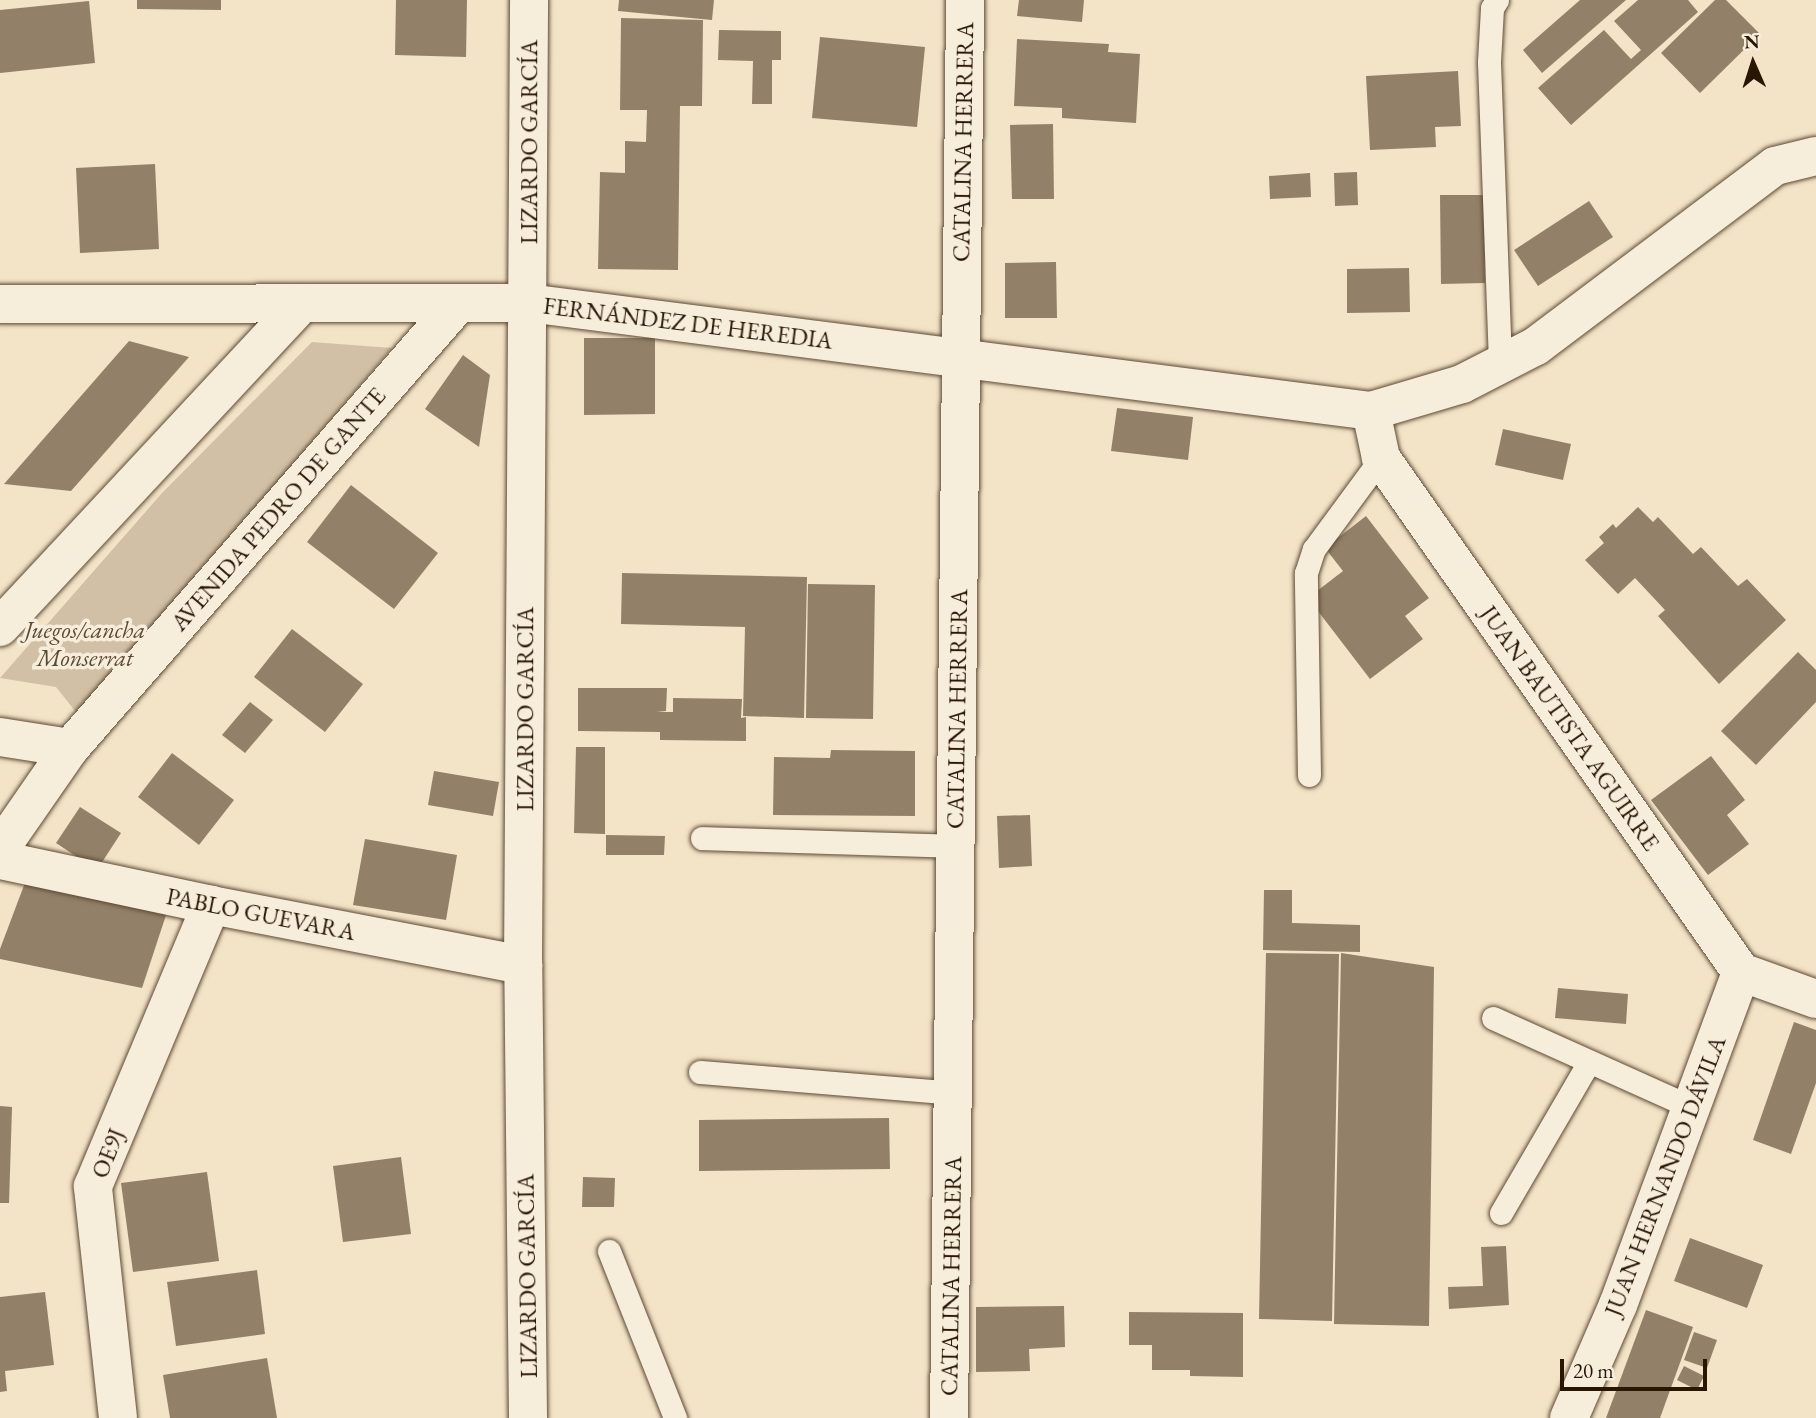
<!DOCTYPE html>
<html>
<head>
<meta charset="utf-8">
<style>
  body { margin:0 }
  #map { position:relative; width:1816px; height:1418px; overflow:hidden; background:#f3e3c7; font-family:"EB Garamond",serif }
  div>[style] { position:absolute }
  .green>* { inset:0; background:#d1c0a6 }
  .building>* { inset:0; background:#928168 }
  .roads { filter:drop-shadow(0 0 2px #5c4a33) drop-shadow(0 0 2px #5c4a33) }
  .service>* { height:23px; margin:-11.5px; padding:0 11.5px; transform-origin:11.5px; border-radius:11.5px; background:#f7eddb }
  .minor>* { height:38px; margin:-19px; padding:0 19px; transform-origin:19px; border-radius:19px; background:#f7eddb }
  span { translate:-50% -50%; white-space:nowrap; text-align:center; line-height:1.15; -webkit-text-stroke:7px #f7eddb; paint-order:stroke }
  .street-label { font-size:24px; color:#291702 }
  .park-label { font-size:24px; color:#5b4a33; font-style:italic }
  .north { position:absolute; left:1718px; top:28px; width:70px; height:70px; -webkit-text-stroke:5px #f7eddb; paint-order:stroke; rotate:357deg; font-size:19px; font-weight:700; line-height:28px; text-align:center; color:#291702 }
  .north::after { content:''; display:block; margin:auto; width:24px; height:32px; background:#291702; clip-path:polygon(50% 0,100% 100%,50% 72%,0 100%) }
  .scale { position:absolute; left:1560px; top:1359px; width:147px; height:32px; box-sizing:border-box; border:4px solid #291702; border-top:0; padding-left:9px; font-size:21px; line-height:24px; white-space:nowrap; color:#291702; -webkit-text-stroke:5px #f7eddb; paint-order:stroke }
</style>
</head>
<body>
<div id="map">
  <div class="green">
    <div style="clip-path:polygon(312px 342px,392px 348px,79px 716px,56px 687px,0 678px,162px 493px)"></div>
  </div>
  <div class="building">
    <div style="clip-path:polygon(137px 0,221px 0,221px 10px,137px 9px)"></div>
    <div style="clip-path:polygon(396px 0,467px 0,466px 57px,395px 55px)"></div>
    <div style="clip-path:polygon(619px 0,714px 0,712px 20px,618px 11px)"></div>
    <div style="clip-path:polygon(1019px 0,1084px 0,1082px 22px,1017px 16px)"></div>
    <div style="clip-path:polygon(1580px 0,1626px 0,1542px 73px,1523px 50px)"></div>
    <div style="clip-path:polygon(1638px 0,1688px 0,1698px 12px,1571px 125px,1538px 88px,1604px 30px,1631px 59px,1641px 50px,1614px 21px)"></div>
    <div style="clip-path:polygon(1715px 0,1726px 0,1760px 34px,1700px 93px,1661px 53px)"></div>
    <div style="clip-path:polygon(89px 1px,95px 63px,0 73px,0 10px)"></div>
    <div style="clip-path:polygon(621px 18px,703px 20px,702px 106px,680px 106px,678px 270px,598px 269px,600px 172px,625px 173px,625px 141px,646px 142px,647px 110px,620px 110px)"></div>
    <div style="clip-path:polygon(719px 30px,781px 31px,781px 60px,772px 60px,772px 104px,752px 104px,753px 61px,718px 60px)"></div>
    <div style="clip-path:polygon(820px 37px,925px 47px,917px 127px,812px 118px)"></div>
    <div style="clip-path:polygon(1017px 39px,1109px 44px,1108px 52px,1140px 54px,1136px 123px,1062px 118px,1062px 108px,1014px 106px)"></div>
    <div style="clip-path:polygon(1458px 71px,1461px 126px,1435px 127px,1436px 147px,1370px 150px,1366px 76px)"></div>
    <div style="clip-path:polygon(1053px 124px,1054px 199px,1012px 199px,1010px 125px)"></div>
    <div style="clip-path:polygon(155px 164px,159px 249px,80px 253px,76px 168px)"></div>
    <div style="clip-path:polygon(1357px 172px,1358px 205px,1335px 206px,1334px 173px)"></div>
    <div style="clip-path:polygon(1310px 173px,1311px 197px,1270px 199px,1269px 176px)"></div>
    <div style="clip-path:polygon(1440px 195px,1484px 195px,1485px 283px,1441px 284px)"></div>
    <div style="clip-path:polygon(1589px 201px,1613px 237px,1538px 286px,1514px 250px)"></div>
    <div style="clip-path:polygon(1056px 262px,1057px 318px,1005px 318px,1005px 263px)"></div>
    <div style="clip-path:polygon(1409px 268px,1410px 312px,1347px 313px,1347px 269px)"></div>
    <div style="clip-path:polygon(584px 338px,655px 338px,655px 414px,584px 415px)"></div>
    <div style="clip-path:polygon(129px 341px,189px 357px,71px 491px,4px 484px)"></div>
    <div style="clip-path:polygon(463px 355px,490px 375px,479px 447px,425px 409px)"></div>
    <div style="clip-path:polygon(1117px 408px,1193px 417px,1188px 460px,1111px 451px)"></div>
    <div style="clip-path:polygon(1503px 429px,1571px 444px,1563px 480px,1495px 465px)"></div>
    <div style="clip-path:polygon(351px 485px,438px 553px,394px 609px,307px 542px)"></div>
    <div style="clip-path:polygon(1638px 507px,1653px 522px,1658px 517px,1693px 554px,1701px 547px,1738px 586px,1747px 579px,1786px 620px,1719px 684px,1658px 616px,1665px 610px,1635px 578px,1618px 594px,1585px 560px,1604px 543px,1599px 537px,1613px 524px,1616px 528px)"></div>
    <div style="clip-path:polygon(1366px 516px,1429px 598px,1405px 616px,1423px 639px,1370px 679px,1308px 598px,1343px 571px,1325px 548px)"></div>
    <div style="clip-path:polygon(622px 573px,807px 577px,804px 718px,743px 716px,745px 627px,621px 624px)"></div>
    <div style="clip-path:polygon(808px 584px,875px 585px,873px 719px,806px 718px)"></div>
    <div style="clip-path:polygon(292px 629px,363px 684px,325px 732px,254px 677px)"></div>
    <div style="clip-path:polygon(1798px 652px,1816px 670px,1816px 702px,1756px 765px,1721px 731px)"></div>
    <div style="clip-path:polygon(578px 688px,667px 688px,666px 711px,657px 712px,673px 712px,673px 698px,742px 699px,741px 718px,746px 717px,746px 741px,660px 740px,660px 732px,578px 731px)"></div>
    <div style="clip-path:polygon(250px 702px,273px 720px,245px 753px,222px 735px)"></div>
    <div style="clip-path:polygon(576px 747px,605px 747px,605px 834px,574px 833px)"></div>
    <div style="clip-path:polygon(831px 750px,915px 751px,915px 816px,773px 815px,774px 757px,830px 758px)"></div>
    <div style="clip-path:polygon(172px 753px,234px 800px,199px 845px,138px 797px)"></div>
    <div style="clip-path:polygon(1711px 756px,1745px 800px,1727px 815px,1749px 844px,1708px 875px,1651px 800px)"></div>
    <div style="clip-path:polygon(434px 771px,499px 782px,493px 816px,428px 805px)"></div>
    <div style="clip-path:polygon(80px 807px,121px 833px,97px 870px,56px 843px)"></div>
    <div style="clip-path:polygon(1030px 815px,1032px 866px,999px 868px,997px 816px)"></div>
    <div style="clip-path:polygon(606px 835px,665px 836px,664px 855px,606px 855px)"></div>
    <div style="clip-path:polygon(365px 839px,457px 855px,446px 920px,353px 905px)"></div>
    <div style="clip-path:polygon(26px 880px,169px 906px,142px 988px,0 959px,0 949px)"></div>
    <div style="clip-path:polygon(1264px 890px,1292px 890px,1292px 923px,1360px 925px,1360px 952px,1263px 950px)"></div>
    <div style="clip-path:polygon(1266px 953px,1339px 954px,1332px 1321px,1259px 1319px)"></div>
    <div style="clip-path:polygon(1341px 953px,1434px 967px,1429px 1326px,1334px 1324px)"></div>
    <div style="clip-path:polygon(1558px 988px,1628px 994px,1626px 1024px,1555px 1018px)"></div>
    <div style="clip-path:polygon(1794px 1022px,1816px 1030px,1816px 1083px,1791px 1154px,1753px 1140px)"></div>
    <div style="clip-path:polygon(0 1106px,12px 1107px,9px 1203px,0 1203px)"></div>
    <div style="clip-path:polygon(889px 1118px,890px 1169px,699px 1171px,699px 1120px)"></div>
    <div style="clip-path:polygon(401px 1157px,411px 1234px,343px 1242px,333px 1166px)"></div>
    <div style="clip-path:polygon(207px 1172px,219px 1261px,133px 1272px,121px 1183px)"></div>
    <div style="clip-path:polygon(583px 1177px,615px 1178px,614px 1207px,582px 1207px)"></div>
    <div style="clip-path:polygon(1690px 1238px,1763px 1265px,1747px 1308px,1674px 1281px)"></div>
    <div style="clip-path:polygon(1506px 1246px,1509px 1305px,1449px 1309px,1448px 1287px,1483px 1286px,1481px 1247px)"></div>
    <div style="clip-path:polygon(257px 1270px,265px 1334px,176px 1346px,167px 1282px)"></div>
    <div style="clip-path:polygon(45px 1292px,54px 1365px,5px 1371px,7px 1391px,0 1392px,0 1297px)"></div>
    <div style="clip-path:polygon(1064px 1306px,1065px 1347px,1029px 1349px,1030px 1371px,976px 1372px,976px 1307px)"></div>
    <div style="clip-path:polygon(1646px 1310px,1693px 1327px,1660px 1418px,1606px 1418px)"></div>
    <div style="clip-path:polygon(1129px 1312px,1243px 1313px,1243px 1377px,1190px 1376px,1190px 1370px,1152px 1370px,1152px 1345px,1129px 1345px)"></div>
    <div style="clip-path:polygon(1694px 1332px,1717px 1340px,1707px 1368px,1684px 1360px)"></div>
    <div style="clip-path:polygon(267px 1358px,277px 1418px,170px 1418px,163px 1375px)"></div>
    <div style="clip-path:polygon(1684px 1366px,1704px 1376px,1697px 1390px,1677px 1380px)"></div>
  </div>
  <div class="roads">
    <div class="service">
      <div style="left:1497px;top:0;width:9px;rotate:122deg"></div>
      <div style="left:1492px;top:8px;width:54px;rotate:93.2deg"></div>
      <div style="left:1489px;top:62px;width:303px;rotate:87.9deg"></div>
      <div style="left:1309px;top:775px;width:202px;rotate:-90.9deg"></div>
      <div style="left:1306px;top:573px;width:25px;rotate:-72deg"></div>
      <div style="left:1314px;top:549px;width:113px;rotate:-53.6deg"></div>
      <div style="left:702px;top:838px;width:254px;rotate:1.8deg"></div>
      <div style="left:1493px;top:1018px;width:217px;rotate:24.2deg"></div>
      <div style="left:700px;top:1072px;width:254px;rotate:4.7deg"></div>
      <div style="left:1501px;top:1213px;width:175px;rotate:-59.8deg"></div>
      <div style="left:609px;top:1251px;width:180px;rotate:68.4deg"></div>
    </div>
    <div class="minor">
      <div style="left:0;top:304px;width:528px;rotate:-0.11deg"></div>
      <div style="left:528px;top:303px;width:850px;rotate:7.3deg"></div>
      <div style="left:1371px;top:411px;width:95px;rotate:-16.5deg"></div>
      <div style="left:1462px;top:384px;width:83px;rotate:-27.2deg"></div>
      <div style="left:1536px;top:346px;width:299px;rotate:-37deg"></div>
      <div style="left:1775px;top:166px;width:42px;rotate:-13.7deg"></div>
      <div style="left:1371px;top:411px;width:48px;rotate:78deg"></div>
      <div style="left:1381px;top:458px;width:628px;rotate:54.99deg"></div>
      <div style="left:1741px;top:972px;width:80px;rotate:19.8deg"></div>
      <div style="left:0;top:627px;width:439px;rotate:-47deg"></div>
      <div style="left:0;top:737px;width:71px;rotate:8.9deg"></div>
      <div style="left:0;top:849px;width:123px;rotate:-55.3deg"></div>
      <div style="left:70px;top:748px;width:588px;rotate:-48.86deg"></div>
      <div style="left:0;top:860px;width:216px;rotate:12deg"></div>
      <div style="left:211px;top:905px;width:318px;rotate:10.9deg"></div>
      <div style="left:118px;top:1418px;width:233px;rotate:-96.2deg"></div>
      <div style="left:93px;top:1186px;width:305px;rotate:-67.2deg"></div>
      <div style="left:528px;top:1418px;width:453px;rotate:-90.6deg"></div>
      <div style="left:523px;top:965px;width:965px;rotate:-89.64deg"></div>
      <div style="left:949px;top:1418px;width:1418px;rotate:-89.35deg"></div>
      <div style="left:1569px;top:1418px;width:123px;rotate:-66.6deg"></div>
      <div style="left:1618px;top:1305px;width:355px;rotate:-69.7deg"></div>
    </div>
  </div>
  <div class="street-label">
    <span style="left:529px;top:142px;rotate:-90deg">LIZARDO GARCÍA</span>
    <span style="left:963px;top:142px;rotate:-89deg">CATALINA HERRERA</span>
    <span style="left:688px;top:323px;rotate:7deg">FERNÁNDEZ DE HEREDIA</span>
    <span style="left:278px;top:509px;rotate:-49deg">AVENIDA PEDRO DE GANTE</span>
    <span style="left:525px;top:709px;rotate:-90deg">LIZARDO GARCÍA</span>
    <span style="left:957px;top:709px;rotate:-89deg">CATALINA HERRERA</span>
    <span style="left:1570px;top:728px;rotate:55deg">JUAN BAUTISTA AGUIRRE</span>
    <span style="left:261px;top:914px;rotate:11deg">PABLO GUEVARA</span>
    <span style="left:108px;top:1153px;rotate:-68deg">OE9J</span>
    <span style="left:1665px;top:1176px;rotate:-69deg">JUAN HERNANDO DÁVILA</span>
    <span style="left:527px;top:1276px;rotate:-91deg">LIZARDO GARCÍA</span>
    <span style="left:951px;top:1276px;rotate:-89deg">CATALINA HERRERA</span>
  </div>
  <div class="park-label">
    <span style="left:85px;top:644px">Juegos/cancha<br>Monserrat</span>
  </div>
  <div class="north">N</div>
  <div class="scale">20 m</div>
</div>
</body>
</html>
